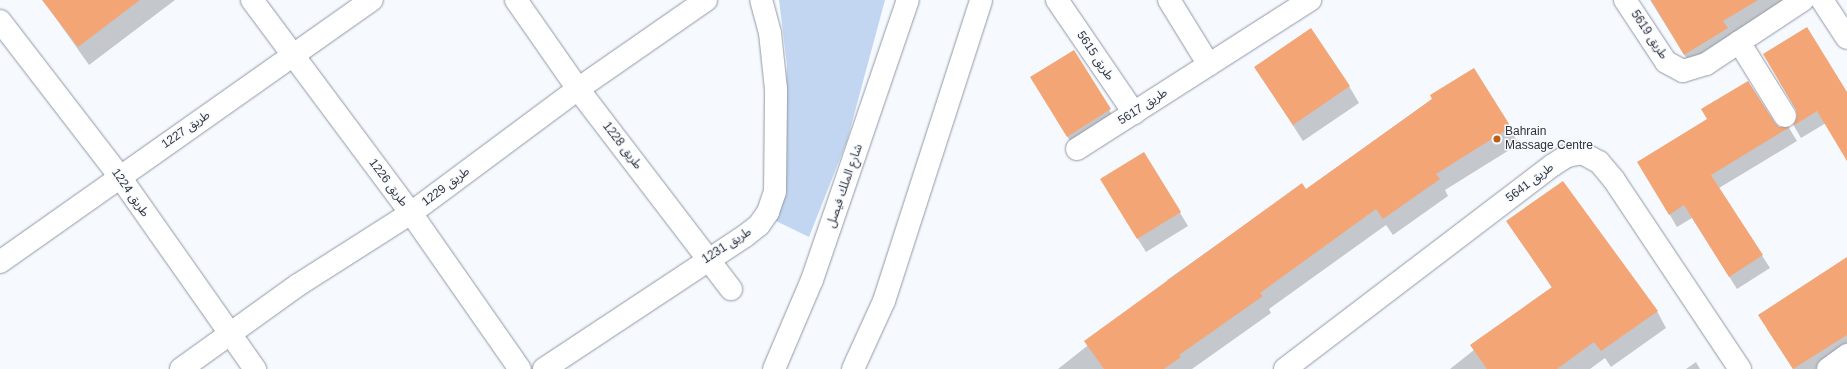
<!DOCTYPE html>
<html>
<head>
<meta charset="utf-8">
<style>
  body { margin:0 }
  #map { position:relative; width:1847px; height:369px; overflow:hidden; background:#f6faff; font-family:Arial,"Noto Sans Arabic",sans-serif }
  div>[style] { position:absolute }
  .green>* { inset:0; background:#c2d6f1 }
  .shadow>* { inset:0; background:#0003 }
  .building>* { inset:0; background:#f4a576 }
  .roads { filter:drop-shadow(0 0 1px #9098a4) drop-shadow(0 0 1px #9098a4) }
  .minor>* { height:22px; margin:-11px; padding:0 11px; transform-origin:11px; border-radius:11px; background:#fff }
  .major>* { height:22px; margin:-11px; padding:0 11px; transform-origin:11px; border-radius:11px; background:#fff }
  .dots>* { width:11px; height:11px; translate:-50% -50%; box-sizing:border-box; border:2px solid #f6faff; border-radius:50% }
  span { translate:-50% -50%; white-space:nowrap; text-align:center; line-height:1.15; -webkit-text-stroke:3px #f6faff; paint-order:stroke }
  .street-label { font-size:12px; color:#313439 }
  .poi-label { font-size:12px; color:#313439 }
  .left { translate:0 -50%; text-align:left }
</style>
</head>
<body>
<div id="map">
  <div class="green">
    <div style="clip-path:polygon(779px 0,885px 0,847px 141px,809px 237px,776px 221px,784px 144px,787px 65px)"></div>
  </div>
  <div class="shadow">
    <div style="clip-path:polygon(43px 0,175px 0,89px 65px)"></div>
    <div style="clip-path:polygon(1650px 0,1787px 0,1730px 35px,1734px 42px,1692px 67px)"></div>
    <div style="clip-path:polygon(1073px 51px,1117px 123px,1075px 149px,1039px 90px)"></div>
    <div style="clip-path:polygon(1255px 67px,1349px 86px,1359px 103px,1303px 141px)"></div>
    <div style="clip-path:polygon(1473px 69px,1519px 144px,1445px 190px,1448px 196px,1393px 235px,1386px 225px,1269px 309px,1271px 313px,1192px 369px,1058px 369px,1168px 282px,1167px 280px,1302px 185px,1306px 191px)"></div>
    <div style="clip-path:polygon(1847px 94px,1847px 159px,1826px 123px,1801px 138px,1794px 126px,1799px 116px)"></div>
    <div style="clip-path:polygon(1774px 124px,1779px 128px,1789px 128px,1797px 141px,1719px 188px,1770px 268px,1737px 289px,1692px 218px,1677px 227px,1646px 175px)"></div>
    <div style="clip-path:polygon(1144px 153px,1188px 226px,1146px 252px,1109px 193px)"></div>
    <div style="clip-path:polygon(1508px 222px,1657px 311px,1666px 328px,1611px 367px,1605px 358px,1590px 369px,1450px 369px,1552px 288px)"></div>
    <div style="clip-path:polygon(1847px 258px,1847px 358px,1834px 369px,1793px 369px,1767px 329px)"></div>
    <div style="clip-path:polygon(1696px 362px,1700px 369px,1686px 369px)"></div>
  </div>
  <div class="building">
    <div style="clip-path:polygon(42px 0,140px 0,78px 47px)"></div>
    <div style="clip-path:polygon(1651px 0,1758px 0,1723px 21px,1728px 28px,1684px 55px)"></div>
    <div style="clip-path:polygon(1807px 27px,1847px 92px,1847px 161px,1817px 111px,1793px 126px,1797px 116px,1796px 110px,1763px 54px)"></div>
    <div style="clip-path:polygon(1311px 28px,1350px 86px,1293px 125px,1254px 67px)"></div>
    <div style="clip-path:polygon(1074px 50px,1111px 109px,1067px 137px,1030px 77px)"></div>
    <div style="clip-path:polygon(1474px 68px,1511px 127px,1436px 174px,1440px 179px,1383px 219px,1376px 209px,1260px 293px,1263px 296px,1179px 355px,1181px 357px,1164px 369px,1104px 369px,1084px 341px,1302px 183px,1306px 189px,1432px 99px,1430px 95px)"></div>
    <div style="clip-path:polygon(1748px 81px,1775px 123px,1779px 127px,1790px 127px,1711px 175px,1763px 255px,1729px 277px,1684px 205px,1669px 215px,1637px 162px,1707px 119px,1701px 109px)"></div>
    <div style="clip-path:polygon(1144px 152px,1181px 212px,1137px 239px,1100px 179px)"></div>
    <div style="clip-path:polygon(1563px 181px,1658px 311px,1601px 351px,1594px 342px,1557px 369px,1487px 369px,1470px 345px,1552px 287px,1506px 221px)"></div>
    <div style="clip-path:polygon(1847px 257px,1847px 335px,1793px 369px,1758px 315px)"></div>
  </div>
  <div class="roads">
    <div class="minor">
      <div style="left:252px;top:0;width:266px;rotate:53.3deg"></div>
      <div style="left:411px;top:213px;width:190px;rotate:55.1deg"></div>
      <div style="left:516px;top:0;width:108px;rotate:55.1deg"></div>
      <div style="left:578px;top:89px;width:252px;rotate:52.6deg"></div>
      <div style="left:1057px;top:0;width:137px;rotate:55.7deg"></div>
      <div style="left:1169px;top:0;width:76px;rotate:58.4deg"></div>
      <div style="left:1625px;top:0;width:74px;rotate:56.5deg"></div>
      <div style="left:1666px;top:62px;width:19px;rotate:28deg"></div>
      <div style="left:1683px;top:71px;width:24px;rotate:-17deg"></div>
      <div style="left:1706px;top:64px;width:116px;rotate:-33.4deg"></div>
      <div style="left:1822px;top:0;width:45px;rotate:56.7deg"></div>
      <div style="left:0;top:21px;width:197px;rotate:52.4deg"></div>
      <div style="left:120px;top:177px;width:235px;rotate:54.9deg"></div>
      <div style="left:1739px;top:42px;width:87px;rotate:58.1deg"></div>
      <div style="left:1077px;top:149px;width:277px;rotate:-32.6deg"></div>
      <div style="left:0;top:262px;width:455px;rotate:-35.2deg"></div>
      <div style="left:181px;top:369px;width:144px;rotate:-35.7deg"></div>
      <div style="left:298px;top:285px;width:134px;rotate:-32.5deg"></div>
      <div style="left:411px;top:213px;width:208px;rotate:-36.6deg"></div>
      <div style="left:578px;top:89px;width:156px;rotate:-34.8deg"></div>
      <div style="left:544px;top:369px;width:241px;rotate:-33.5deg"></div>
      <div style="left:745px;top:236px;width:18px;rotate:-38deg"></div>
      <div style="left:759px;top:225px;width:16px;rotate:-55deg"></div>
      <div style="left:768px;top:212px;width:21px;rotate:-71deg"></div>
      <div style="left:775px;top:192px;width:103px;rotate:-89.4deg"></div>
      <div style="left:776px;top:89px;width:56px;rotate:-96.1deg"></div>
      <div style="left:770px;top:33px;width:34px;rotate:-105deg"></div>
      <div style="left:1285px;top:369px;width:337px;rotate:-37.3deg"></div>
      <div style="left:1553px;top:165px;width:17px;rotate:-33deg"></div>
      <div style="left:1567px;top:156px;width:15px;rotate:-11deg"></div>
      <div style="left:1582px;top:153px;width:19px;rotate:28deg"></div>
      <div style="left:1599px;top:162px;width:23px;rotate:50deg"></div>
      <div style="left:1614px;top:180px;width:227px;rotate:56.3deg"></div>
      <div style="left:1828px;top:369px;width:24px;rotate:-36deg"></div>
    </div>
    <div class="major">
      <div style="left:774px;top:369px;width:97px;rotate:-66.9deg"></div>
      <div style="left:812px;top:280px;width:296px;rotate:-71.1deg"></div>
      <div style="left:853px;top:369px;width:75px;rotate:-65.5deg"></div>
      <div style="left:884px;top:301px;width:316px;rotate:-72.1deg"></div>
    </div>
  </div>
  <div class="dots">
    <div style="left:1497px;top:139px;background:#bd5f15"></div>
  </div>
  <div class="street-label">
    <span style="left:1649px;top:35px;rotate:56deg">طريق 5619</span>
    <span style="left:1095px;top:56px;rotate:56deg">طريق 5615</span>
    <span style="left:1143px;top:107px;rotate:-33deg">طريق 5617</span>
    <span style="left:186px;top:130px;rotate:-35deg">طريق 1227</span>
    <span style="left:622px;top:146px;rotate:52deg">طريق 1228</span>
    <span style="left:388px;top:183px;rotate:53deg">طريق 1226</span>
    <span style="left:1530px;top:183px;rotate:-37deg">طريق 5641</span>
    <span style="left:845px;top:186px;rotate:-71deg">شارع الملك فيصل</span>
    <span style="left:446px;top:187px;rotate:-37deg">طريق 1229</span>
    <span style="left:130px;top:193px;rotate:55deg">طريق 1224</span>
    <span style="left:727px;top:246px;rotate:-33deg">طريق 1231</span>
  </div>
  <div class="poi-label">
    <span class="left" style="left:1505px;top:139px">Bahrain<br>Massage Centre</span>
  </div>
</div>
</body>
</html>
